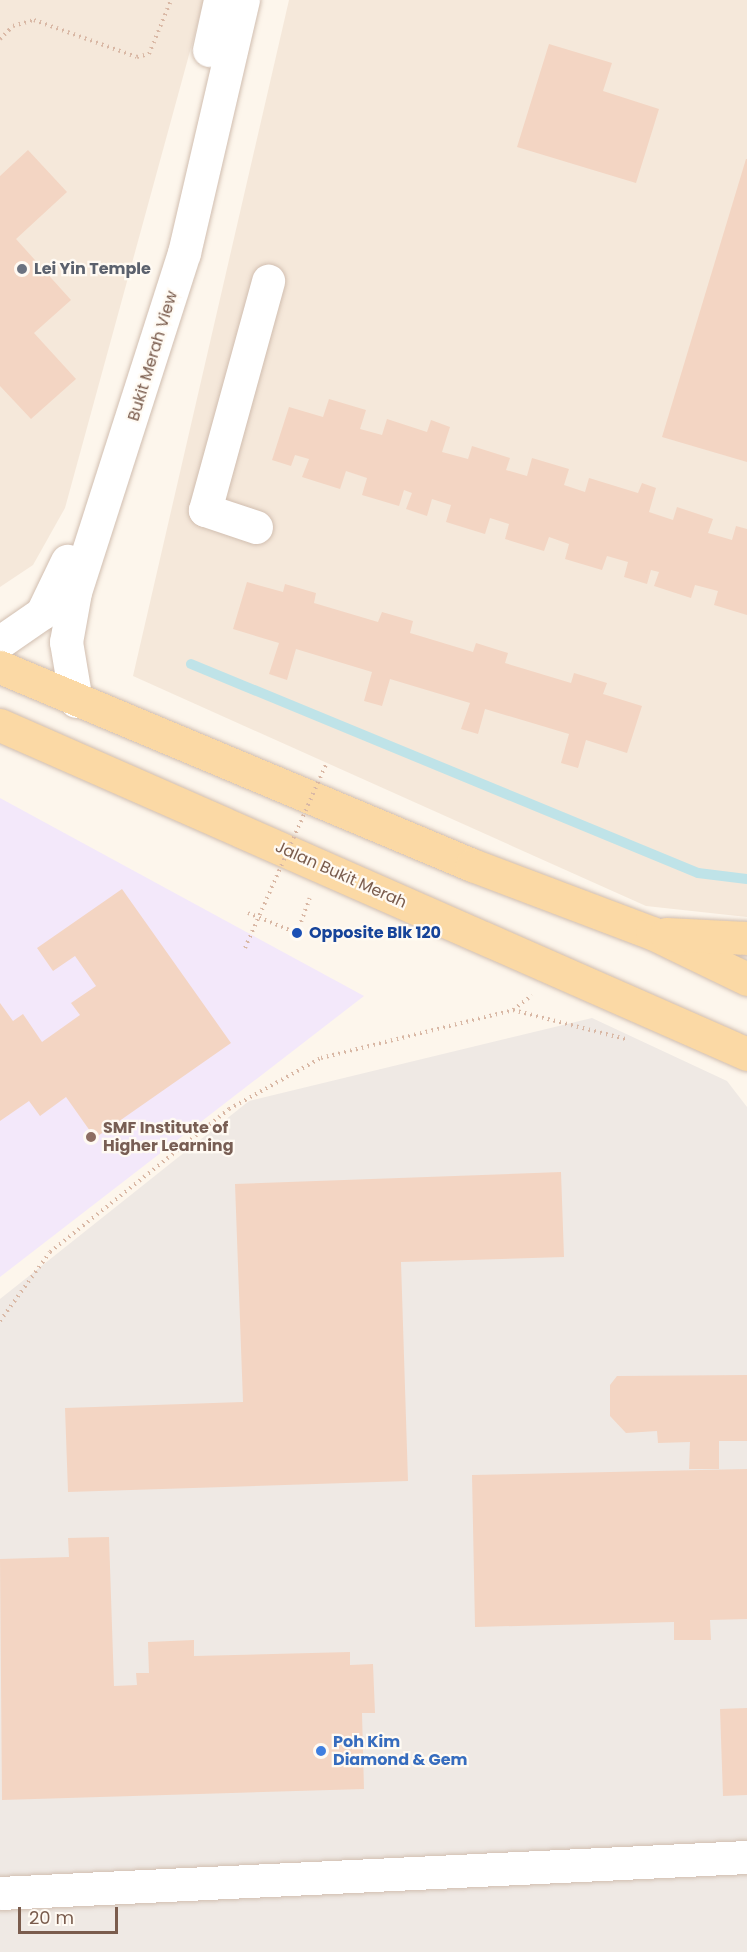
<!DOCTYPE html>
<html>
<head>
<meta charset="utf-8">
<style>
  body { margin:0 }
  #map { position:relative; width:747px; height:1952px; overflow:hidden; background:#fdf6ec; font-family:Poppins,sans-serif }
  div>[style] { position:absolute }
  .residential>* { inset:0; background:#f5e8da }
  .industrial>* { inset:0; background:#efe9e4 }
  .education>* { inset:0; background:#f3e8fa }
  .stream>* { height:10px; margin:-5px; padding:0 5px; transform-origin:5px; border-radius:5px; background:#bfe3e8 }
  .building>* { inset:0; background:#f3d5c3 }
  .path>* { height:4px; margin-top:-2px; transform-origin:0; background:repeating-linear-gradient(90deg,#d9b8a5 0 1.5px,transparent 0 6px) }
  .roads { filter:drop-shadow(0 0 2px #d1beb0) drop-shadow(0 0 2px #d1beb0) }
  .minor>* { height:33px; margin:-16.5px; padding:0 16.5px; transform-origin:16.5px; border-radius:16.5px; background:#fff }
  .major>* { height:33px; margin:-16.5px; padding:0 16.5px; transform-origin:16.5px; border-radius:16.5px; background:#fbd9a5 }
  .path-bridge>* { height:4px; margin-top:-2px; transform-origin:0; background:repeating-linear-gradient(90deg,#d9b8a5 0 1.5px,transparent 0 6px) }
  .dots>* { width:16px; height:16px; translate:-50% -50%; box-sizing:border-box; border:3px solid #fffaf3; border-radius:50% }
  span { translate:-50% -50%; white-space:nowrap; text-align:center; line-height:1.15; -webkit-text-stroke:4.5px #fffaf3; paint-order:stroke }
  .worship-label { font-size:16px; color:#5b616d; font-weight:700 }
  .left { translate:0 -50%; text-align:left }
  .street-label { font-size:16px; color:#7a5c4d }
  .transit-label { font-size:16px; color:#164399; font-weight:700 }
  .education-label { font-size:16px; color:#785e54; font-weight:700 }
  .shop-label { font-size:16px; color:#366cbe; font-weight:700 }
  .scale { position:absolute; left:18px; top:1907px; width:100px; height:27px; box-sizing:border-box; border:3px solid #7a5c4d; border-top:0; padding-left:8px; font-size:18px; line-height:21px; white-space:nowrap; color:#7a5c4d; -webkit-text-stroke:4px #fffaf3; paint-order:stroke }
</style>
</head>
<body>
<div id="map">
  <div class="residential">
    <div style="clip-path:polygon(0 0,204px 0,65px 508px,33px 565px,0 587px)"></div>
    <div style="clip-path:polygon(289px 0,747px 0,747px 917px,646px 906px,133px 676px)"></div>
  </div>
  <div class="industrial">
    <div style="clip-path:polygon(592px 1018px,727px 1081px,747px 1107px,747px 1952px,0 1952px,0 1299px,249px 1101px)"></div>
  </div>
  <div class="education">
    <div style="clip-path:polygon(0 798px,364px 996px,0 1277px)"></div>
  </div>
  <div class="stream">
    <div style="left:191px;top:664px;width:548px;rotate:22.4deg"></div>
    <div style="left:698px;top:873px;width:49px;rotate:7deg"></div>
  </div>
  <div class="building">
    <div style="clip-path:polygon(549px 44px,612px 63px,603px 91px,659px 109px,636px 183px,517px 147px)"></div>
    <div style="clip-path:polygon(28px 150px,67px 192px,16px 239px,71px 300px,34px 333px,76px 379px,31px 419px,0 386px,0 176px)"></div>
    <div style="clip-path:polygon(746px 159px,747px 159px,747px 462px,662px 437px)"></div>
    <div style="clip-path:polygon(329px 399px,366px 410px,360px 429px,382px 435px,387px 419px,427px 432px,431px 420px,450px 427px,442px 452px,468px 459px,472px 446px,510px 458px,506px 470px,527px 476px,532px 458px,569px 469px,564px 485px,585px 492px,589px 478px,638px 493px,642px 483px,656px 488px,649px 512px,673px 520px,677px 507px,713px 519px,708px 533px,732px 540px,736px 526px,747px 529px,747px 615px,714px 605px,718px 591px,695px 585px,691px 598px,654px 586px,659px 572px,651px 570px,647px 584px,624px 577px,628px 562px,607px 556px,602px 570px,565px 559px,569px 544px,549px 537px,544px 551px,505px 539px,509px 524px,490px 518px,485px 534px,446px 522px,451px 505px,432px 499px,427px 516px,406px 509px,412px 493px,404px 490px,399px 506px,362px 495px,367px 478px,346px 471px,340px 489px,302px 477px,309px 459px,295px 455px,291px 466px,272px 460px,289px 407px,323px 417px)"></div>
    <div style="clip-path:polygon(247px 582px,283px 592px,285px 584px,316px 593px,314px 603px,378px 622px,382px 612px,413px 621px,410px 633px,473px 652px,476px 643px,508px 653px,505px 663px,571px 683px,574px 673px,607px 683px,603px 694px,642px 706px,627px 753px,586px 740px,578px 768px,561px 763px,569px 734px,485px 709px,478px 734px,461px 729px,470px 703px,390px 679px,382px 706px,364px 701px,372px 672px,296px 649px,287px 680px,269px 674px,279px 643px,233px 629px)"></div>
    <div style="clip-path:polygon(122px 889px,231px 1043px,95px 1138px,66px 1097px,40px 1116px,29px 1101px,0 1121px,0 1003px,13px 1021px,23px 1014px,42px 1042px,80px 1015px,71px 1003px,96px 986px,75px 956px,53px 971px,37px 948px)"></div>
    <div style="clip-path:polygon(561px 1172px,564px 1257px,401px 1262px,408px 1481px,68px 1492px,65px 1408px,243px 1402px,235px 1184px)"></div>
    <div style="clip-path:polygon(747px 1375px,747px 1441px,719px 1441px,719px 1469px,689px 1469px,690px 1442px,658px 1443px,657px 1431px,626px 1433px,610px 1416px,610px 1385px,617px 1376px)"></div>
    <div style="clip-path:polygon(747px 1469px,747px 1619px,710px 1620px,711px 1640px,674px 1640px,674px 1622px,475px 1627px,472px 1475px)"></div>
    <div style="clip-path:polygon(109px 1537px,114px 1686px,137px 1685px,136px 1673px,149px 1673px,148px 1642px,194px 1640px,194px 1656px,350px 1652px,350px 1665px,373px 1664px,375px 1713px,362px 1713px,364px 1789px,2px 1800px,0 1559px,69px 1557px,68px 1538px)"></div>
    <div style="clip-path:polygon(747px 1708px,747px 1795px,723px 1796px,720px 1709px)"></div>
  </div>
  <div class="path">
    <div style="left:0;top:39px;width:18px;rotate:-45deg"></div>
    <div style="left:13px;top:26px;width:22px;rotate:-16deg"></div>
    <div style="left:34px;top:20px;width:109px;rotate:19.8deg"></div>
    <div style="left:137px;top:57px;width:12px;rotate:-14deg"></div>
    <div style="left:149px;top:54px;width:58px;rotate:-67.8deg"></div>
    <div style="left:248px;top:913px;width:53px;rotate:22.2deg"></div>
    <div style="left:297px;top:933px;width:37px;rotate:-70deg"></div>
    <div style="left:513px;top:1010px;width:116px;rotate:14.5deg"></div>
    <div style="left:0;top:1321px;width:85px;rotate:-54.1deg"></div>
    <div style="left:50px;top:1252px;width:229px;rotate:-38.6deg"></div>
    <div style="left:229px;top:1109px;width:105px;rotate:-29deg"></div>
    <div style="left:321px;top:1058px;width:198px;rotate:-14deg"></div>
    <div style="left:513px;top:1010px;width:24px;rotate:-38deg"></div>
  </div>
  <div class="roads">
    <div class="minor">
      <div style="left:209px;top:50px;width:51px;rotate:-77.6deg"></div>
      <div style="left:256px;top:527px;width:54px;rotate:-161.6deg"></div>
      <div style="left:205px;top:510px;width:238px;rotate:-74.6deg"></div>
      <div style="left:0;top:642px;width:51px;rotate:-34.6deg"></div>
      <div style="left:42px;top:613px;width:58px;rotate:-64.3deg"></div>
      <div style="left:76px;top:701px;width:60px;rotate:-99.6deg"></div>
      <div style="left:66px;top:642px;width:51px;rotate:-79.8deg"></div>
      <div style="left:75px;top:592px;width:356px;rotate:-72.2deg"></div>
      <div style="left:184px;top:253px;width:260px;rotate:-76.9deg"></div>
      <div style="left:0;top:1893px;width:748px;rotate:-2.76deg"></div>
    </div>
    <div class="major">
      <div style="left:0;top:667px;width:512px;rotate:22.76deg"></div>
      <div style="left:472px;top:865px;width:192px;rotate:20.7deg"></div>
      <div style="left:652px;top:933px;width:106px;rotate:25.8deg"></div>
      <div style="left:0;top:725px;width:816px;rotate:23.77deg"></div>
      <div style="left:666px;top:934px;width:81px;rotate:2.8deg"></div>
    </div>
  </div>
  <div class="path-bridge">
    <div style="left:245px;top:948px;width:203px;rotate:-66.2deg"></div>
  </div>
  <div class="dots">
    <div style="left:22px;top:269px;background:#6b7280"></div>
    <div style="left:297px;top:933px;background:#1a4fb4"></div>
    <div style="left:91px;top:1137px;background:#8d6e63"></div>
    <div style="left:321px;top:1751px;background:#3f7fe0"></div>
  </div>
  <div class="worship-label">
    <span class="left" style="left:34px;top:269px">Lei Yin Temple</span>
  </div>
  <div class="street-label">
    <span style="left:153px;top:356px;rotate:-73deg">Bukit Merah View</span>
    <span style="left:341px;top:875px;rotate:24deg">Jalan Bukit Merah</span>
  </div>
  <div class="transit-label">
    <span class="left" style="left:309px;top:933px">Opposite Blk 120</span>
  </div>
  <div class="education-label">
    <span class="left" style="left:103px;top:1137px">SMF Institute of<br>Higher Learning</span>
  </div>
  <div class="shop-label">
    <span class="left" style="left:333px;top:1751px">Poh Kim<br>Diamond &amp; Gem</span>
  </div>
  <div class="scale">20 m</div>
</div>
</body>
</html>
